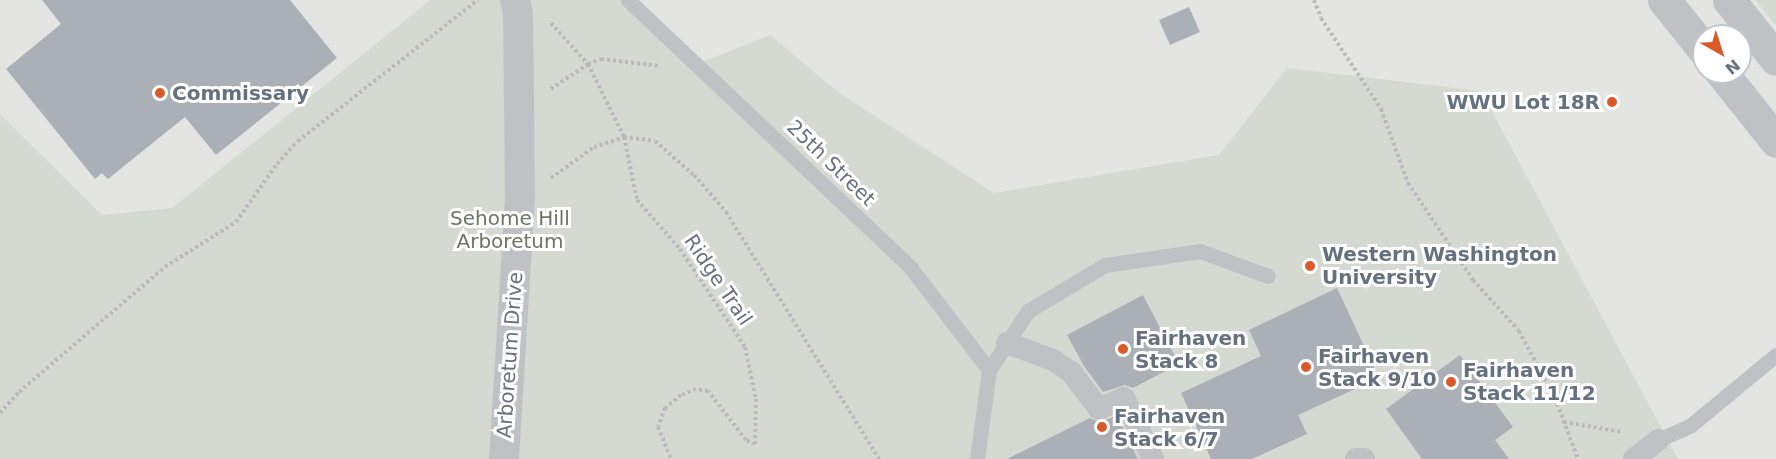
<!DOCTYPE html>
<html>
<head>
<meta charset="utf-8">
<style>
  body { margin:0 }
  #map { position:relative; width:1776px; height:459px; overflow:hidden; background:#f3f4ef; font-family:"DejaVu Sans",sans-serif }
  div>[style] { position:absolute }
  .built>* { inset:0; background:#e4e5e3 }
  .green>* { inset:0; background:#d4dad1 }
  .building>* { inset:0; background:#aab0b5 }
  .path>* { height:4px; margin-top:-2px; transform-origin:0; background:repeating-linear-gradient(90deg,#b8babc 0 3px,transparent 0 6px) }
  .service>* { height:15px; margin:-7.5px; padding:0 7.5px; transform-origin:7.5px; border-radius:7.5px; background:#bec2c5 }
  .pedestrian>* { height:22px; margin:-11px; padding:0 11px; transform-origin:11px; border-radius:11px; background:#bec2c5 }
  .minor>* { height:30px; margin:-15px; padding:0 15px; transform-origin:15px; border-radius:15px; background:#bec2c5 }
  .tertiary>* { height:33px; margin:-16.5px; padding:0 16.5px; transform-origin:16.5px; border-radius:16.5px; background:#bec2c5 }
  .dots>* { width:16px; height:16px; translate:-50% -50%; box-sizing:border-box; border:3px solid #fff; border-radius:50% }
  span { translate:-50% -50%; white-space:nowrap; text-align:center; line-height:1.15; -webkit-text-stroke:6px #fff; paint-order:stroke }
  .poi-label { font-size:20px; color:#64727f; font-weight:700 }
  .left { translate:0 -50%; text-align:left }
  .right { translate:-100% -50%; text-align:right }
  .street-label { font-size:20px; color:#64727f }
  .park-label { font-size:20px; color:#667762 }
  .north { position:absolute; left:1692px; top:24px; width:60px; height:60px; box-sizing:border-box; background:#fff; border:2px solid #c1c7cc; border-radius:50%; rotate:141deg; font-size:16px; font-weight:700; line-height:24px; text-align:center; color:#64727f }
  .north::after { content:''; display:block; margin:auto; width:21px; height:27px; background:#db5828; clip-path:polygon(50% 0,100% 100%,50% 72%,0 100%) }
</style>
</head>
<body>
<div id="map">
  <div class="built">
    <div style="clip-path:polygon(0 0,430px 0,0 347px)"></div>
    <div style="clip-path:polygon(evenodd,638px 0,1776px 0,1776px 459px,994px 459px,638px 0,1704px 36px,1740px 36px,1740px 72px,1704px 72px,1704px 36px)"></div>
  </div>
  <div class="green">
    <div style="clip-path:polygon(430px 0,638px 0,690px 67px,770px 35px,838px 92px,994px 193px,1219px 155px,1287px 68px,1481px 91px,1678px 459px,0 459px,0 114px,102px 215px,172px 208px)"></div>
    <div style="clip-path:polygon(1755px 0,1776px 0,1776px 26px,1756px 1px)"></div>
  </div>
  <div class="building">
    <div style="clip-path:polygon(42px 0,290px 0,337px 58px,216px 155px,185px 117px,108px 179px,102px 173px,95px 179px,6px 69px,61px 24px)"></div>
    <div style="clip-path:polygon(1189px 7px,1200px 32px,1170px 45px,1159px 20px)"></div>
    <div style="clip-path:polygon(1337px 288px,1379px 378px,1298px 415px,1307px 434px,1252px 459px,1211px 459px,1181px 393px,1261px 356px,1249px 330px)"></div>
    <div style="clip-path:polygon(1143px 295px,1179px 364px,1133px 388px,1125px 385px,1103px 392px,1084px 366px,1067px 335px)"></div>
    <div style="clip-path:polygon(1460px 355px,1513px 427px,1495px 440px,1509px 459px,1422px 459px,1386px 409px)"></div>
    <div style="clip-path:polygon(1117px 416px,1138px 459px,1007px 459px,1090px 418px,1099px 422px)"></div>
  </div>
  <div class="path">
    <div style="left:1314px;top:0;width:19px;rotate:69deg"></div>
    <div style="left:1321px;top:18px;width:109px;rotate:56.6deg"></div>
    <div style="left:1381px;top:109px;width:79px;rotate:70deg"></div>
    <div style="left:1408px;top:183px;width:117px;rotate:56.2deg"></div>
    <div style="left:1473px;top:280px;width:69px;rotate:48deg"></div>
    <div style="left:1519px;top:331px;width:76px;rotate:61.8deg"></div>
    <div style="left:1555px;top:398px;width:65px;rotate:69.3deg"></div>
    <div style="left:551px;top:23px;width:55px;rotate:47.9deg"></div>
    <div style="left:588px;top:64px;width:81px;rotate:63.7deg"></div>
    <div style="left:624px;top:137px;width:64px;rotate:78.3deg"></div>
    <div style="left:637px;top:200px;width:65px;rotate:48.7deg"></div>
    <div style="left:680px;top:249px;width:118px;rotate:56.4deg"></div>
    <div style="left:745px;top:347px;width:53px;rotate:78.1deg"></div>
    <div style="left:756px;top:399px;width:45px;rotate:91.3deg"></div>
    <div style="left:755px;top:444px;width:10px;rotate:-156deg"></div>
    <div style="left:746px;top:440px;width:62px;rotate:-127.8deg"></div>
    <div style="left:708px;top:391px;width:12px;rotate:-171deg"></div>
    <div style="left:696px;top:389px;width:16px;rotate:158deg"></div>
    <div style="left:681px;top:395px;width:21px;rotate:141deg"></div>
    <div style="left:665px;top:408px;width:20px;rotate:110deg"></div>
    <div style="left:658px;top:427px;width:35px;rotate:68deg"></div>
    <div style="left:551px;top:89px;width:45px;rotate:-34deg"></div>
    <div style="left:588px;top:64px;width:14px;rotate:-21deg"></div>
    <div style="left:601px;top:59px;width:60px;rotate:6.7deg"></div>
    <div style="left:551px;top:178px;width:53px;rotate:-35.8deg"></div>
    <div style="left:594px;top:147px;width:32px;rotate:-18deg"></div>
    <div style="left:624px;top:137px;width:31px;rotate:7deg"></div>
    <div style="left:655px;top:141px;width:52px;rotate:41.1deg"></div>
    <div style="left:694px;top:175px;width:49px;rotate:49.1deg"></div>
    <div style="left:726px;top:212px;width:291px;rotate:58.2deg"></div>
    <div style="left:0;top:413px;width:28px;rotate:-48deg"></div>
    <div style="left:19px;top:392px;width:192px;rotate:-40.6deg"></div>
    <div style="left:165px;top:267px;width:84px;rotate:-32.4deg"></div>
    <div style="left:236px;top:222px;width:71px;rotate:-54.7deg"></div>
    <div style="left:277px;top:164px;width:31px;rotate:-48deg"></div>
    <div style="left:298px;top:141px;width:229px;rotate:-38.1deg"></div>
    <div style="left:1564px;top:422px;width:59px;rotate:9.8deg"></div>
  </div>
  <div class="service">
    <div style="left:628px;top:0;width:390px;rotate:43.4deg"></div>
    <div style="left:911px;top:268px;width:128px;rotate:52.6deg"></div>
    <div style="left:1658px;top:440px;width:36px;rotate:-24deg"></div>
    <div style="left:1691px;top:425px;width:110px;rotate:-39.5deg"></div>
    <div style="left:977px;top:459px;width:90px;rotate:-82.3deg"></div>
    <div style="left:989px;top:370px;width:71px;rotate:-56.5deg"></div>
    <div style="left:1028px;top:311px;width:90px;rotate:-30.9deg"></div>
    <div style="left:1105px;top:265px;width:96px;rotate:-8.4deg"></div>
    <div style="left:1200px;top:251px;width:72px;rotate:20.2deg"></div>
  </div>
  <div class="pedestrian">
    <div style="left:1007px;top:343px;width:49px;rotate:20.3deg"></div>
    <div style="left:1053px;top:360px;width:22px;rotate:34deg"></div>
    <div style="left:1071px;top:372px;width:46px;rotate:52.9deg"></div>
    <div style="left:1099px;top:409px;width:27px;rotate:-24deg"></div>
    <div style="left:1124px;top:398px;width:68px;rotate:64.6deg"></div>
    <div style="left:1356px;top:459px;width:8px"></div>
    <div style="left:1634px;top:459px;width:31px;rotate:-38deg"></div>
  </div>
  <div class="minor">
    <div style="left:504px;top:459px;width:261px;rotate:-86.5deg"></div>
    <div style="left:520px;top:198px;width:184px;rotate:-90.6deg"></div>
    <div style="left:518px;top:14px;width:14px;rotate:-102deg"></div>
  </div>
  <div class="tertiary">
    <div style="left:1664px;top:0;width:64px;rotate:51.3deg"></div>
    <div style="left:1729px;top:0;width:75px;rotate:51.5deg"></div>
    <div style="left:1721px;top:72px;width:88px;rotate:51.4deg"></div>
  </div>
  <div class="dots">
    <div style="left:160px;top:93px;background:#db5828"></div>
    <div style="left:1612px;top:102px;background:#db5828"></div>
    <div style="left:1310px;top:266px;background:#db5828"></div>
    <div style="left:1123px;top:349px;background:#db5828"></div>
    <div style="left:1306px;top:367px;background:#db5828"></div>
    <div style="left:1451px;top:382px;background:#db5828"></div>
    <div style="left:1102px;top:427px;background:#db5828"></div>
  </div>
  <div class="poi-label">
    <span class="left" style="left:172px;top:93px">Commissary</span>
    <span class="right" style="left:1600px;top:102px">WWU Lot 18R</span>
    <span class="left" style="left:1322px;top:266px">Western Washington<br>University</span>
    <span class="left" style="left:1135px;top:350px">Fairhaven<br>Stack 8</span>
    <span class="left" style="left:1318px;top:368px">Fairhaven<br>Stack 9/10</span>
    <span class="left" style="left:1463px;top:382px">Fairhaven<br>Stack 11/12</span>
    <span class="left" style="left:1114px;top:428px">Fairhaven<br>Stack 6/7</span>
  </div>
  <div class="street-label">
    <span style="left:831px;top:163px;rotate:44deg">25th Street</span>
    <span style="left:718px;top:280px;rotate:56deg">Ridge Trail</span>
    <span style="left:510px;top:355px;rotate:-86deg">Arboretum Drive</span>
  </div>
  <div class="park-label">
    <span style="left:510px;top:230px">Sehome Hill<br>Arboretum</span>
  </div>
  <div class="north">N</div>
</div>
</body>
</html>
